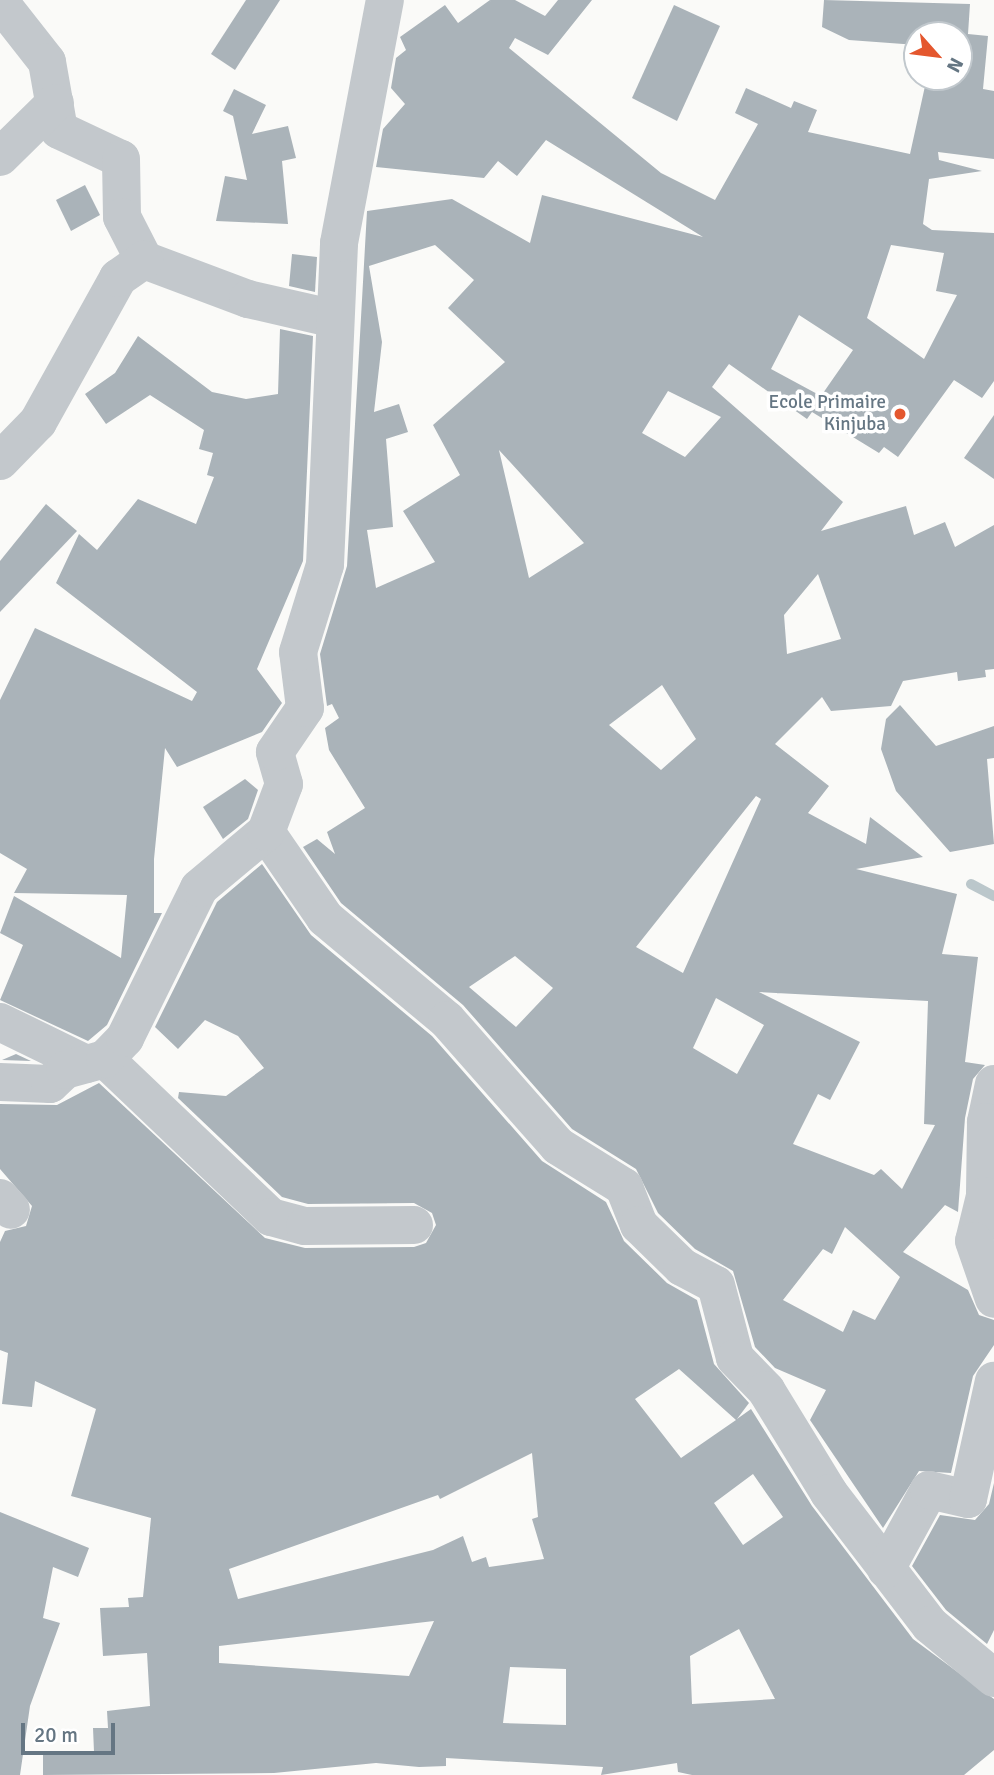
<!DOCTYPE html>
<html>
<head>
<meta charset="utf-8">
<style>
  body { margin:0 }
  #map { position:relative; width:994px; height:1775px; overflow:hidden; background:#fafaf8; font-family:Signika,sans-serif }
  div>[style] { position:absolute }
  .stream>* { height:10px; margin:-5px; padding:0 5px; transform-origin:5px; border-radius:5px; background:#bbc7cb }
  .building>* { inset:0; background:#aab3b9 }
  .street>* { height:38px; margin:-19px; padding:0 19px; transform-origin:19px; border-radius:19px; background:#c3c8cc }
  .dots>* { width:19px; height:19px; translate:-50% -50%; box-sizing:border-box; border:4px solid #fff; border-radius:50% }
  span { translate:-50% -50%; white-space:nowrap; text-align:center; line-height:1.15; -webkit-text-stroke:7px #fff; paint-order:stroke }
  .poi-label { font-size:19px; color:#657683 }
  .right { translate:-100% -50%; text-align:right }
  .north { position:absolute; left:903px; top:21px; width:70px; height:70px; box-sizing:border-box; background:#fff; border:2px solid #c1c8cd; border-radius:50%; rotate:118deg; font-size:19px; font-weight:700; line-height:28px; text-align:center; color:#657683 }
  .north::after { content:''; display:block; margin:auto; width:24px; height:32px; background:#e4572e; clip-path:polygon(50% 0,100% 100%,50% 72%,0 100%) }
  .scale { position:absolute; left:21px; top:1723px; width:94px; height:32px; box-sizing:border-box; border:4px solid #657683; border-top:0; padding-left:9px; font-size:21px; line-height:24px; white-space:nowrap; color:#657683; -webkit-text-stroke:5px #fff; paint-order:stroke }
</style>
</head>
<body>
<div id="map">
  <div class="stream">
    <div style="left:971px;top:884px;width:26px;rotate:28deg"></div>
  </div>
  <div class="building">
    <div style="clip-path:polygon(246px 0,280px 0,235px 70px,211px 54px)"></div>
    <div style="clip-path:polygon(evenodd,490px 0,515px 0,545px 16px,558px 0,592px 0,548px 55px,515px 38px,509px 48px,661px 173px,715px 200px,758px 124px,735px 113px,746px 88px,791px 108px,794px 101px,817px 110px,808px 132px,910px 154px,927px 77px,959px 77px,959px 35px,917px 35px,917px 45px,849px 40px,822px 27px,824px 0,970px 4px,968px 34px,988px 36px,983px 89px,994px 91px,994px 159px,938px 152px,939px 160px,982px 171px,929px 179px,923px 224px,932px 230px,994px 233px,994px 381px,982px 398px,954px 380px,898px 457px,884px 447px,879px 453px,812px 412px,807px 419px,729px 364px,712px 387px,843px 502px,821px 531px,906px 506px,914px 535px,945px 522px,955px 547px,994px 525px,994px 669px,985px 670px,986px 677px,958px 681px,957px 672px,903px 681px,891px 706px,831px 711px,822px 697px,775px 744px,829px 786px,808px 813px,866px 844px,870px 817px,923px 857px,856px 869px,957px 894px,942px 954px,978px 957px,965px 1062px,985px 1065px,973px 1079px,965px 1118px,958px 1212px,945px 1205px,903px 1252px,968px 1290px,979px 1315px,994px 1320px,994px 1345px,973px 1376px,951px 1473px,919px 1471px,883px 1528px,810px 1420px,826px 1390px,775px 1368px,755px 1347px,733px 1271px,695px 1249px,658px 1213px,636px 1169px,572px 1129px,463px 1005px,341px 903px,303px 847px,317px 839px,335px 854px,327px 832px,365px 808px,329px 750px,325px 728px,339px 718px,332px 704px,327px 706px,320px 654px,347px 566px,367px 211px,452px 199px,530px 243px,542px 195px,703px 237px,546px 140px,517px 176px,498px 161px,484px 178px,376px 167px,383px 129px,405px 104px,391px 88px,396px 58px,406px 50px,400px 37px,445px 5px,458px 23px,490px 0,435px 245px,474px 280px,448px 308px,505px 362px,433px 425px,460px 475px,403px 511px,435px 562px,376px 588px,367px 530px,393px 527px,386px 439px,408px 432px,399px 404px,374px 412px,382px 342px,369px 266px,435px 245px,490px 0,891px 245px,944px 253px,936px 291px,957px 295px,924px 359px,867px 318px,891px 245px,490px 0,799px 315px,853px 350px,821px 396px,771px 369px,799px 315px,490px 0,668px 391px,721px 417px,685px 457px,642px 433px,668px 391px,490px 0,499px 450px,584px 543px,529px 578px,499px 450px,490px 0,818px 574px,841px 639px,787px 654px,784px 615px,818px 574px,490px 0,662px 685px,696px 739px,661px 770px,609px 725px,662px 685px,490px 0,756px 796px,761px 799px,683px 973px,636px 947px,756px 796px,490px 0,515px 956px,553px 988px,516px 1027px,469px 987px,515px 956px,490px 0,759px 992px,928px 1001px,924px 1124px,935px 1125px,902px 1189px,881px 1169px,874px 1175px,793px 1144px,818px 1094px,830px 1100px,860px 1042px,759px 992px,490px 0,716px 998px,764px 1025px,737px 1074px,693px 1048px,716px 998px,490px 0,845px 1227px,900px 1277px,875px 1320px,853px 1310px,843px 1332px,783px 1300px,823px 1249px,832px 1254px,845px 1227px)"></div>
    <div style="clip-path:polygon(674px 5px,720px 26px,677px 121px,632px 98px)"></div>
    <div style="clip-path:polygon(234px 89px,266px 105px,252px 134px,288px 126px,296px 158px,282px 161px,288px 224px,216px 221px,225px 176px,247px 180px,233px 116px,223px 111px)"></div>
    <div style="clip-path:polygon(85px 185px,100px 215px,71px 231px,56px 200px)"></div>
    <div style="clip-path:polygon(292px 254px,317px 257px,315px 292px,289px 286px)"></div>
    <div style="clip-path:polygon(280px 329px,313px 336px,303px 561px,257px 669px,282px 703px,262px 732px,177px 767px,165px 748px,154px 859px,154px 913px,162px 913px,107px 1025px,88px 1041px,0 1000px,23px 945px,0 933px,14px 896px,121px 958px,127px 895px,14px 893px,27px 869px,0 853px,0 700px,35px 628px,192px 701px,197px 692px,56px 583px,79px 534px,97px 550px,138px 499px,196px 524px,214px 477px,207px 475px,213px 453px,199px 449px,204px 430px,150px 395px,106px 424px,85px 394px,115px 373px,138px 336px,212px 392px,246px 399px,278px 394px)"></div>
    <div style="clip-path:polygon(994px 415px,994px 479px,964px 458px)"></div>
    <div style="clip-path:polygon(46px 504px,77px 531px,0 612px,0 561px)"></div>
    <div style="clip-path:polygon(900px 705px,936px 746px,994px 726px,994px 758px,987px 759px,994px 844px,950px 852px,896px 791px,881px 749px,886px 719px)"></div>
    <div style="clip-path:polygon(245px 779px,258px 790px,248px 819px,223px 839px,203px 807px)"></div>
    <div style="clip-path:polygon(evenodd,262px 864px,311px 935px,432px 1036px,542px 1161px,606px 1202px,624px 1241px,667px 1283px,697px 1300px,714px 1364px,749px 1403px,737px 1419px,751px 1409px,812px 1506px,913px 1639px,994px 1699px,994px 1750px,964px 1775px,692px 1775px,678px 1772px,677px 1763px,601px 1775px,603px 1767px,446px 1758px,446px 1766px,419px 1767px,376px 1763px,274px 1773px,43px 1775px,43px 1755px,94px 1752px,93px 1728px,108px 1728px,107px 1711px,150px 1706px,147px 1653px,103px 1656px,100px 1608px,129px 1607px,128px 1598px,143px 1597px,151px 1518px,71px 1496px,96px 1409px,35px 1381px,32px 1407px,2px 1404px,8px 1353px,0 1350px,0 1242px,5px 1231px,26px 1226px,32px 1206px,0 1169px,0 1104px,57px 1105px,99px 1083px,265px 1238px,305px 1248px,414px 1247px,426px 1243px,436px 1225px,432px 1213px,414px 1203px,308px 1204px,282px 1197px,178px 1098px,179px 1092px,226px 1096px,264px 1068px,238px 1036px,205px 1020px,178px 1049px,155px 1027px,217px 902px,262px 864px,679px 1369px,736px 1420px,681px 1458px,635px 1399px,679px 1369px,262px 864px,532px 1453px,538px 1517px,532px 1519px,544px 1559px,489px 1567px,486px 1557px,472px 1562px,463px 1536px,433px 1550px,238px 1599px,229px 1569px,438px 1495px,440px 1499px,532px 1453px,262px 864px,753px 1474px,783px 1517px,743px 1545px,714px 1503px,753px 1474px,262px 864px,434px 1621px,409px 1676px,219px 1663px,219px 1646px,434px 1621px,262px 864px,739px 1629px,775px 1699px,692px 1704px,690px 1656px,739px 1629px,262px 864px,510px 1667px,566px 1669px,566px 1725px,503px 1723px,510px 1667px)"></div>
    <div style="clip-path:polygon(16px 1054px,31px 1061px,2px 1060px)"></div>
    <div style="clip-path:polygon(994px 1483px,994px 1630px,987px 1644px,946px 1610px,912px 1566px,940px 1515px,975px 1520px,989px 1504px)"></div>
    <div style="clip-path:polygon(0 1512px,89px 1548px,78px 1577px,53px 1567px,43px 1618px,60px 1623px,30px 1706px,20px 1775px,0 1775px)"></div>
  </div>
  <div class="street">
    <div style="left:0;top:2px;width:76px;rotate:51.9deg"></div>
    <div style="left:47px;top:62px;width:69px;rotate:80deg"></div>
    <div style="left:59px;top:130px;width:68px;rotate:25.1deg"></div>
    <div style="left:121px;top:159px;width:58px;rotate:89deg"></div>
    <div style="left:122px;top:217px;width:48px;rotate:62.9deg"></div>
    <div style="left:144px;top:260px;width:111px;rotate:20.6deg"></div>
    <div style="left:248px;top:299px;width:89px;rotate:12.9deg"></div>
    <div style="left:0;top:157px;width:77px;rotate:-44.5deg"></div>
    <div style="left:0;top:461px;width:54px;rotate:-45.7deg"></div>
    <div style="left:38px;top:422px;width:165px;rotate:-60.9deg"></div>
    <div style="left:118px;top:278px;width:32px;rotate:-35deg"></div>
    <div style="left:266px;top:832px;width:104px;rotate:55.5deg"></div>
    <div style="left:325px;top:918px;width:159px;rotate:39.9deg"></div>
    <div style="left:447px;top:1020px;width:168px;rotate:48.6deg"></div>
    <div style="left:558px;top:1146px;width:78px;rotate:31.8deg"></div>
    <div style="left:624px;top:1187px;width:41px;rotate:68.5deg"></div>
    <div style="left:639px;top:1225px;width:60px;rotate:44.3deg"></div>
    <div style="left:682px;top:1267px;width:38px;rotate:28deg"></div>
    <div style="left:716px;top:1285px;width:75px;rotate:75.4deg"></div>
    <div style="left:735px;top:1358px;width:45px;rotate:45.9deg"></div>
    <div style="left:766px;top:1390px;width:121px;rotate:58.5deg"></div>
    <div style="left:829px;top:1493px;width:166px;rotate:52.6deg"></div>
    <div style="left:930px;top:1625px;width:83px;rotate:39.6deg"></div>
    <div style="left:0;top:1022px;width:96px;rotate:26deg"></div>
    <div style="left:105px;top:1059px;width:229px;rotate:43.6deg"></div>
    <div style="left:271px;top:1217px;width:35px;rotate:15deg"></div>
    <div style="left:305px;top:1226px;width:109px;rotate:-0.5deg"></div>
    <div style="left:0;top:1082px;width:50px;rotate:2.3deg"></div>
    <div style="left:50px;top:1084px;width:21px;rotate:-43deg"></div>
    <div style="left:65px;top:1070px;width:41px;rotate:-15.4deg"></div>
    <div style="left:105px;top:1059px;width:29px;rotate:-46deg"></div>
    <div style="left:125px;top:1038px;width:167px;rotate:-63.7deg"></div>
    <div style="left:199px;top:888px;width:87px;rotate:-39.9deg"></div>
    <div style="left:266px;top:832px;width:51px;rotate:-69.4deg"></div>
    <div style="left:284px;top:784px;width:33px;rotate:-106deg"></div>
    <div style="left:275px;top:752px;width:53px;rotate:-55.7deg"></div>
    <div style="left:305px;top:708px;width:56px;rotate:-97.1deg"></div>
    <div style="left:298px;top:652px;width:91px;rotate:-72.8deg"></div>
    <div style="left:325px;top:565px;width:322px;rotate:-87.5deg"></div>
    <div style="left:339px;top:243px;width:247px;rotate:-79.3deg"></div>
    <div style="left:994px;top:1084px;width:39px;rotate:102deg"></div>
    <div style="left:986px;top:1122px;width:74px;rotate:90.8deg"></div>
    <div style="left:985px;top:1196px;width:46px;rotate:103.7deg"></div>
    <div style="left:974px;top:1241px;width:61px;rotate:71deg"></div>
    <div style="left:0;top:1198px;width:16px;rotate:47deg"></div>
    <div style="left:886px;top:1569px;width:90px;rotate:-61.4deg"></div>
    <div style="left:929px;top:1490px;width:40px;rotate:13deg"></div>
    <div style="left:968px;top:1499px;width:121px;rotate:-77.6deg"></div>
  </div>
  <div class="dots">
    <div style="left:900px;top:414px;background:#e4572e"></div>
  </div>
  <div class="poi-label">
    <span class="right" style="left:886px;top:414px">Ecole Primaire<br>Kinjuba</span>
  </div>
  <div class="north">N</div>
  <div class="scale">20 m</div>
</div>
</body>
</html>
